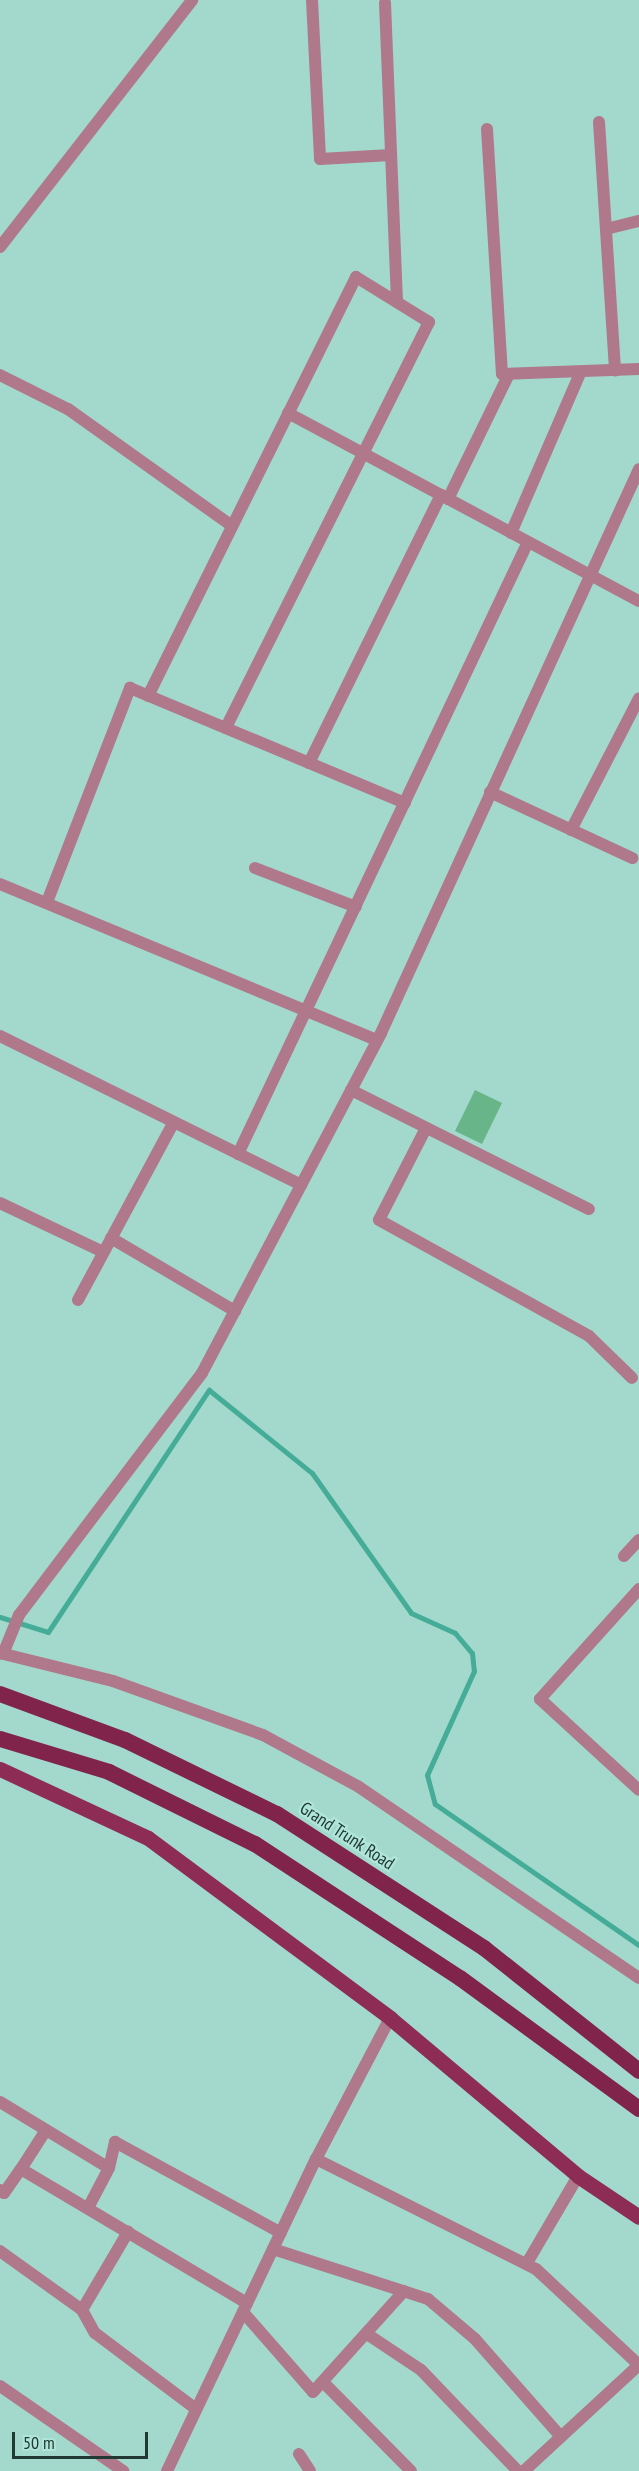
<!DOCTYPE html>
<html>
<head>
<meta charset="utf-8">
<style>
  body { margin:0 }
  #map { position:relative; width:639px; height:2471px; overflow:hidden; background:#a2d9cc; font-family:"PT Sans Narrow",sans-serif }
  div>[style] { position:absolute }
  .stream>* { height:5px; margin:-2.5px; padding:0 2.5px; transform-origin:2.5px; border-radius:2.5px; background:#45ac98 }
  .building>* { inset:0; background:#68b58a }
  .minor>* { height:12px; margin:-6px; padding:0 6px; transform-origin:6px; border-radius:6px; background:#b0798b }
  .tertiary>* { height:12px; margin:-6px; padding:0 6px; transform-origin:6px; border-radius:6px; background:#b0798b }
  .primary>* { height:15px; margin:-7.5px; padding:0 7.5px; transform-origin:7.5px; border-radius:7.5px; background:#8d2c55 }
  .trunk>* { height:16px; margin:-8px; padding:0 8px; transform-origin:8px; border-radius:8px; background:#80244c }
  span { translate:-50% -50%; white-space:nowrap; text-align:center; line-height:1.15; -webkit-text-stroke:4.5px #afe6d9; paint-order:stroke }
  .street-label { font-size:18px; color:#223933 }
  .scale { position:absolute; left:12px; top:2432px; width:136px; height:27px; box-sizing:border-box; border:3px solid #223933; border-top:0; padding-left:8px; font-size:18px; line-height:21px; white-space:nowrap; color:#223933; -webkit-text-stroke:4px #afe6d9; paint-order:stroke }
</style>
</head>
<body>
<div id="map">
  <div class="stream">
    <div style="left:0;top:1617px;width:50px;rotate:17.4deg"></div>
    <div style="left:48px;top:1632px;width:291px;rotate:-56.4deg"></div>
    <div style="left:209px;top:1390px;width:132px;rotate:38.9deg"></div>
    <div style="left:312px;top:1473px;width:171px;rotate:54.7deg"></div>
    <div style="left:411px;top:1613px;width:48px;rotate:24.4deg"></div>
    <div style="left:455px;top:1633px;width:26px;rotate:50deg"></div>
    <div style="left:472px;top:1653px;width:18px;rotate:84deg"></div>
    <div style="left:474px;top:1671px;width:114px;rotate:114.3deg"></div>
    <div style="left:427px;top:1775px;width:30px;rotate:75deg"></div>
    <div style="left:435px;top:1804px;width:248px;rotate:34.7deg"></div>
  </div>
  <div class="building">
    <div style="clip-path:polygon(475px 1090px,502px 1103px,482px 1144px,455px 1131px)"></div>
  </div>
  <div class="minor">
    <div style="left:312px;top:0;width:159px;rotate:87.1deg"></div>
    <div style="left:320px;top:159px;width:71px;rotate:-3.2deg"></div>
    <div style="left:385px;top:3px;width:299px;rotate:87.7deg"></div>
    <div style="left:599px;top:122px;width:249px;rotate:86.3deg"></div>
    <div style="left:487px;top:129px;width:245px;rotate:86.5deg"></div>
    <div style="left:502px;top:374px;width:137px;rotate:-2.1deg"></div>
    <div style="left:606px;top:229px;width:34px;rotate:-14deg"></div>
    <div style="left:0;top:247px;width:313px;rotate:-52.1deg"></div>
    <div style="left:0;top:375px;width:76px;rotate:26.6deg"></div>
    <div style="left:68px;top:409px;width:201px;rotate:35.5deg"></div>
    <div style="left:288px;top:413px;width:398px;rotate:28.2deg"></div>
    <div style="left:448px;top:499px;width:139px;rotate:-64deg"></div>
    <div style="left:511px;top:533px;width:176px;rotate:-66.6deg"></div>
    <div style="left:148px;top:696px;width:468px;rotate:-63.6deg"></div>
    <div style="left:356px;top:277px;width:86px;rotate:31.7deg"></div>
    <div style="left:429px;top:322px;width:454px;rotate:116.6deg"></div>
    <div style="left:309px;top:763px;width:299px;rotate:-63.8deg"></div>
    <div style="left:490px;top:792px;width:157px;rotate:24.9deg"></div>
    <div style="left:571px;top:830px;width:148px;rotate:-62.7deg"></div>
    <div style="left:255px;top:868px;width:108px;rotate:21.1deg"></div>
    <div style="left:0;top:884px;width:408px;rotate:22.5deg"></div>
    <div style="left:47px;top:902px;width:230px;rotate:-68.8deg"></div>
    <div style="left:130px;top:688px;width:298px;rotate:22.7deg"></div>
    <div style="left:0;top:1036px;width:336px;rotate:26.3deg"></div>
    <div style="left:351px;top:1090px;width:266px;rotate:26.6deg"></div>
    <div style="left:426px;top:1128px;width:103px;rotate:117.1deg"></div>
    <div style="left:379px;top:1220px;width:240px;rotate:28.9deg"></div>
    <div style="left:589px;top:1336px;width:60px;rotate:44.3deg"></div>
    <div style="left:238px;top:1154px;width:677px;rotate:-64.65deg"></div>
    <div style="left:0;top:1203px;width:114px;rotate:25.4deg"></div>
    <div style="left:111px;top:1238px;width:144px;rotate:30.5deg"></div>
    <div style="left:78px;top:1300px;width:202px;rotate:-61.7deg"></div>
    <div style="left:624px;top:1556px;width:22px;rotate:-47deg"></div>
    <div style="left:639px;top:1589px;width:148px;rotate:132deg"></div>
    <div style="left:540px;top:1699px;width:134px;rotate:42.6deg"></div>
    <div style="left:3px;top:1654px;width:42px;rotate:-67.7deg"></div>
    <div style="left:19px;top:1615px;width:303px;rotate:-52.9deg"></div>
    <div style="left:202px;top:1373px;width:384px;rotate:-62.2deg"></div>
    <div style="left:381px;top:1033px;width:620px;rotate:-65.42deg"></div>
    <div style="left:0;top:2102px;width:127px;rotate:31.2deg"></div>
    <div style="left:316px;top:2159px;width:246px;rotate:26.6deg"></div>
    <div style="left:536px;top:2269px;width:141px;rotate:43deg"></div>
    <div style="left:21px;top:2169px;width:46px;rotate:-57.3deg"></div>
    <div style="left:0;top:2190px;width:5px;rotate:37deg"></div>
    <div style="left:4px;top:2193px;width:29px;rotate:-55deg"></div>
    <div style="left:21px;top:2169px;width:263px;rotate:30.7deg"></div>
    <div style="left:88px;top:2208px;width:45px;rotate:-62.3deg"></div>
    <div style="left:109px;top:2168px;width:27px;rotate:-77deg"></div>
    <div style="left:115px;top:2142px;width:189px;rotate:28.7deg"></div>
    <div style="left:273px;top:2249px;width:163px;rotate:17.9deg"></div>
    <div style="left:428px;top:2299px;width:62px;rotate:40.4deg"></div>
    <div style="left:475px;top:2339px;width:130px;rotate:48.7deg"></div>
    <div style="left:0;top:2251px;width:101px;rotate:35.7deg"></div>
    <div style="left:82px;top:2310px;width:91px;rotate:-59.5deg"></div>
    <div style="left:527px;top:2263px;width:101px;rotate:-59.6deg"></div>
    <div style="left:82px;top:2310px;width:26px;rotate:61deg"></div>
    <div style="left:95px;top:2333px;width:126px;rotate:37deg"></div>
    <div style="left:243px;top:2312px;width:106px;rotate:48.8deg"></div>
    <div style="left:313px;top:2392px;width:136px;rotate:-48deg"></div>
    <div style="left:367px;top:2334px;width:65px;rotate:33.7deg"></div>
    <div style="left:421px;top:2370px;width:140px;rotate:46.2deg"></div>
    <div style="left:323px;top:2382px;width:125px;rotate:45.3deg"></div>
    <div style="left:0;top:2386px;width:150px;rotate:34.6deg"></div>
    <div style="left:299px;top:2454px;width:20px;rotate:57deg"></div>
    <div style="left:167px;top:2471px;width:346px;rotate:-64.5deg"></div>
    <div style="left:316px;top:2159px;width:159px;rotate:-62.3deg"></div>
    <div style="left:524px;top:2471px;width:156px;rotate:-42.7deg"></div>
  </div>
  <div class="tertiary">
    <div style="left:0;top:1653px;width:116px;rotate:13.9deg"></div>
    <div style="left:113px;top:1681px;width:159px;rotate:19.8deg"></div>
    <div style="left:263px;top:1735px;width:109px;rotate:28.4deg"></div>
    <div style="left:359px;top:1787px;width:339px;rotate:34.3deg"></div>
  </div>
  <div class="primary">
    <div style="left:0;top:1769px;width:163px;rotate:25deg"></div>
    <div style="left:148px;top:1838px;width:302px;rotate:36.6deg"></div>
    <div style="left:390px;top:2018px;width:246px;rotate:40deg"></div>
    <div style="left:578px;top:2176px;width:73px;rotate:33.9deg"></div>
  </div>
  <div class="trunk">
    <div style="left:0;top:1694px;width:133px;rotate:20.2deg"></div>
    <div style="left:125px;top:1740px;width:169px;rotate:26deg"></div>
    <div style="left:277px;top:1814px;width:247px;rotate:32.9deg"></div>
    <div style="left:484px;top:1948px;width:198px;rotate:38.4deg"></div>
    <div style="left:0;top:1739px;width:114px;rotate:16.8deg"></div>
    <div style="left:109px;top:1772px;width:163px;rotate:26.3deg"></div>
    <div style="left:255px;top:1844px;width:245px;rotate:33.2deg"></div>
    <div style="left:460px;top:1978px;width:222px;rotate:36.2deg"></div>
  </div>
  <div class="street-label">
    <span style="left:347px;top:1836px;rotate:33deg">Grand Trunk Road</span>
  </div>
  <div class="scale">50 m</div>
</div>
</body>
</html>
